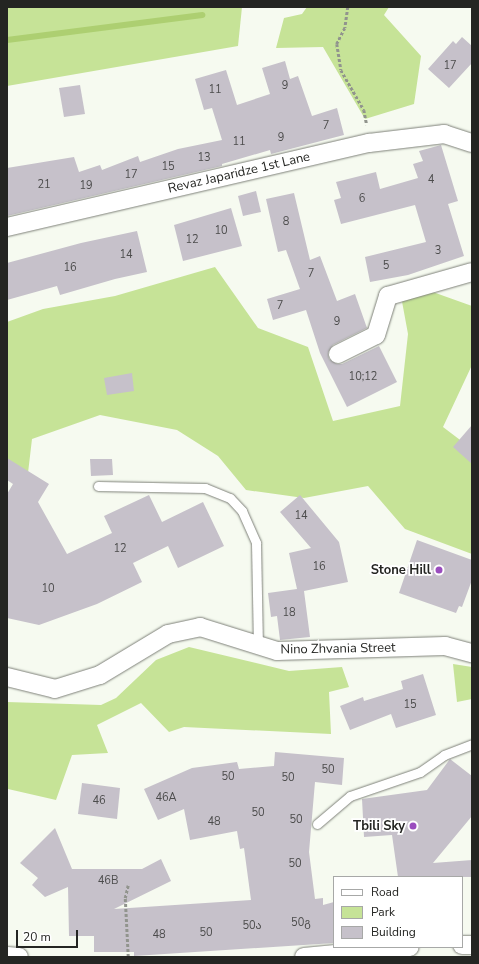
<!DOCTYPE html>
<html>
<head>
<meta charset="utf-8">
<style>
  body { margin:0 }
  #map { position:relative; width:479px; height:964px; overflow:hidden; background:#f6faf0; font-family:"Nunito Sans","Noto Sans Georgian",sans-serif }
  div>[style] { position:absolute }
  .green>* { inset:0; background:#c6e397 }
  .stream>* { height:6px; margin:-3px; padding:0 3px; transform-origin:3px; border-radius:3px; background:#adcf71 }
  .building>* { inset:0; background:#c6c1ca }
  .path>* { height:2.5px; margin-top:-1.25px; transform-origin:0; background:repeating-linear-gradient(90deg,#91948d 0 3px,transparent 0 5px) }
  .roads { filter:drop-shadow(0 0 1px #7e8179) drop-shadow(0 0 1px #7e8179) }
  .lane>* { height:9px; margin:-4.5px; padding:0 4.5px; transform-origin:4.5px; border-radius:4.5px; background:#fff }
  .street>* { height:18px; margin:-9px; padding:0 9px; transform-origin:9px; border-radius:9px; background:#fff }
  .dots>* { width:11px; height:11px; translate:-50% -50%; box-sizing:border-box; border:2px solid #fff; border-radius:50% }
  span { translate:-50% -50%; white-space:nowrap; text-align:center; line-height:1.15; -webkit-text-stroke:3.5px #fff; paint-order:stroke }
  .number-label { font-size:11px; color:#4c4c4c }
  .number-label span { -webkit-text-stroke-width:0 }
  .street-label { font-size:13px; color:#242522 }
  .poi-label { font-size:13px; color:#242522; font-weight:700 }
  .right { translate:-100% -50%; text-align:right }
  .frame { position:absolute; inset:0; border:8px solid #242522; pointer-events:none }
  .legend { position:absolute; left:333px; top:876px; width:130px; height:72px; box-sizing:border-box; background:#fff; border:1px solid #a7a8a7; margin:0; padding:5px 7px; list-style:none; font-size:12px; color:#242522 }
  .legend li { display:flex; align-items:center; gap:8px; height:20px }
  .legend b { width:20px; border:1px solid #a7a8a7 }
  .scale { position:absolute; left:16px; top:930px; width:62px; height:18px; box-sizing:border-box; border:2px solid #242522; border-top:0; padding-left:5px; font-size:12px; line-height:14px; white-space:nowrap; color:#242522; -webkit-text-stroke:3px #fff; paint-order:stroke }
</style>
</head>
<body>
<div id="map">
  <div class="green">
    <div style="clip-path:polygon(7px 7px,242px 7px,238px 46px,7px 86px)"></div>
    <div style="clip-path:polygon(307px 7px,389px 7px,384px 15px,421px 56px,414px 104px,365px 119px,323px 47px,276px 48px,284px 18px,302px 14px)"></div>
    <div style="clip-path:polygon(215px 267px,258px 328px,308px 347px,333px 421px,400px 406px,408px 334px,401px 296px,430px 291px,472px 306px,472px 365px,443px 427px,472px 449px,472px 554px,405px 529px,368px 486px,304px 498px,246px 490px,218px 456px,177px 430px,100px 415px,32px 439px,26px 490px,7px 475px,7px 322px,43px 309px,115px 296px)"></div>
    <div style="clip-path:polygon(189px 647px,289px 671px,342px 667px,349px 687px,329px 692px,331px 734px,184px 727px,169px 732px,141px 703px,97px 725px,108px 753px,72px 755px,56px 800px,8px 789px,7px 792px,7px 702px,101px 705px,116px 698px,156px 660px)"></div>
    <div style="clip-path:polygon(453px 664px,472px 667px,472px 699px,457px 702px)"></div>
  </div>
  <div class="stream">
    <div style="left:7px;top:40px;width:197px;rotate:-7.3deg"></div>
  </div>
  <div class="building">
    <div style="clip-path:polygon(462px 37px,472px 46px,472px 63px,449px 88px,428px 69px,453px 41px,456px 44px)"></div>
    <div style="clip-path:polygon(285px 61px,290px 79px,298px 76px,312px 116px,337px 108px,344px 135px,271px 154px,270px 150px,222px 164px,222px 166px,7px 216px,7px 168px,74px 157px,79px 172px,100px 165px,102px 170px,138px 156px,140px 162px,178px 149px,222px 140px,212px 108px,204px 110px,195px 79px,226px 70px,237px 105px,270px 94px,262px 68px)"></div>
    <div style="clip-path:polygon(80px 85px,85px 114px,64px 117px,59px 88px)"></div>
    <div style="clip-path:polygon(441px 145px,458px 201px,448px 204px,464px 256px,408px 275px,370px 282px,365px 257px,426px 242px,415px 205px,341px 224px,334px 200px,341px 198px,336px 182px,376px 172px,380px 189px,418px 178px,413px 164px,423px 161px,419px 151px)"></div>
    <div style="clip-path:polygon(256px 191px,261px 212px,243px 216px,238px 196px)"></div>
    <div style="clip-path:polygon(294px 193px,310px 260px,320px 256px,337px 301px,355px 294px,367px 328px,333px 345px,328px 353px,329px 359px,337px 364px,342px 364px,379px 346px,397px 382px,347px 407px,320px 353px,306px 310px,273px 320px,267px 299px,300px 289px,286px 250px,278px 252px,266px 199px)"></div>
    <div style="clip-path:polygon(231px 208px,242px 246px,183px 261px,174px 225px)"></div>
    <div style="clip-path:polygon(137px 231px,147px 272px,115px 279px,60px 295px,57px 286px,7px 300px,7px 263px,81px 243px)"></div>
    <div style="clip-path:polygon(132px 373px,134px 391px,107px 395px,104px 378px)"></div>
    <div style="clip-path:polygon(472px 425px,472px 464px,453px 447px)"></div>
    <div style="clip-path:polygon(7px 458px,49px 484px,38px 502px,67px 554px,112px 533px,104px 516px,149px 495px,162px 522px,203px 502px,224px 546px,178px 568px,168px 546px,133px 563px,142px 582px,97px 604px,39px 625px,7px 618px,7px 494px,13px 484px,7px 480px)"></div>
    <div style="clip-path:polygon(90px 459px,112px 459px,113px 475px,91px 476px)"></div>
    <div style="clip-path:polygon(300px 495px,339px 542px,348px 582px,304px 591px,310px 637px,280px 640px,277px 616px,271px 617px,268px 593px,297px 589px,289px 553px,311px 548px,280px 512px)"></div>
    <div style="clip-path:polygon(417px 540px,472px 560px,472px 580px,462px 607px,459px 606px,456px 613px,399px 593px)"></div>
    <div style="clip-path:polygon(423px 674px,436px 715px,396px 728px,391px 714px,350px 730px,340px 706px,363px 697px,364px 701px,403px 689px,401px 681px)"></div>
    <div style="clip-path:polygon(275px 752px,344px 758px,342px 785px,315px 782px,309px 852px,315px 899px,323px 898px,323px 905px,334px 902px,334px 943px,134px 956px,134px 952px,94px 952px,94px 936px,69px 936px,68px 887px,45px 897px,32px 885px,38px 878px,20px 863px,55px 828px,72px 869px,142px 869px,161px 859px,171px 881px,114px 909px,251px 900px,244px 848px,240px 849px,237px 831px,190px 840px,184px 809px,158px 820px,144px 789px,192px 768px,237px 762px,239px 769px,274px 766px)"></div>
    <div style="clip-path:polygon(450px 759px,472px 776px,472px 816px,433px 863px,472px 860px,472px 877px,398px 877px,392px 835px,364px 837px,362px 799px,427px 790px)"></div>
    <div style="clip-path:polygon(82px 783px,120px 788px,117px 819px,78px 814px)"></div>
  </div>
  <div class="path">
    <div style="left:348px;top:7px;width:21px;rotate:98deg"></div>
    <div style="left:345px;top:28px;width:18px;rotate:117deg"></div>
    <div style="left:337px;top:44px;width:26px;rotate:81deg"></div>
    <div style="left:341px;top:70px;width:46px;rotate:60.1deg"></div>
    <div style="left:364px;top:110px;width:15px;rotate:79deg"></div>
    <div style="left:128px;top:957px;width:59px;rotate:-92.9deg"></div>
    <div style="left:125px;top:898px;width:13px;rotate:-77deg"></div>
  </div>
  <div class="roads">
    <div class="lane">
      <div style="left:98px;top:486px;width:107px;rotate:1.1deg"></div>
      <div style="left:205px;top:488px;width:27px;rotate:22deg"></div>
      <div style="left:230px;top:498px;width:18px;rotate:47deg"></div>
      <div style="left:242px;top:511px;width:35px;rotate:66deg"></div>
      <div style="left:256px;top:543px;width:104px;rotate:88.9deg"></div>
      <div style="left:317px;top:824px;width:43px;rotate:-40.3deg"></div>
      <div style="left:350px;top:796px;width:74px;rotate:-18.9deg"></div>
      <div style="left:420px;top:772px;width:29px;rotate:-35deg"></div>
      <div style="left:444px;top:755px;width:30px;rotate:-21deg"></div>
    </div>
    <div class="street">
      <div style="left:7px;top:227px;width:372px;rotate:-13.1deg"></div>
      <div style="left:369px;top:143px;width:76px;rotate:-6.8deg"></div>
      <div style="left:444px;top:134px;width:29px;rotate:18deg"></div>
      <div style="left:338px;top:354px;width:42px;rotate:-26.6deg"></div>
      <div style="left:376px;top:335px;width:41px;rotate:-72.9deg"></div>
      <div style="left:388px;top:296px;width:87px;rotate:-15.9deg"></div>
      <div style="left:7px;top:677px;width:49px;rotate:14deg"></div>
      <div style="left:55px;top:689px;width:47px;rotate:-17.3deg"></div>
      <div style="left:100px;top:675px;width:79px;rotate:-31.1deg"></div>
      <div style="left:168px;top:634px;width:33px;rotate:-12deg"></div>
      <div style="left:200px;top:627px;width:81px;rotate:17.3deg"></div>
      <div style="left:277px;top:651px;width:168px;rotate:-1.7deg"></div>
      <div style="left:445px;top:646px;width:28px;rotate:15deg"></div>
      <div style="left:462px;top:945px;width:10px"></div>
      <div style="left:7px;top:956px;width:12px;rotate:5deg"></div>
      <div style="left:304px;top:957px;width:106px;rotate:-5.4deg"></div>
    </div>
  </div>
  <div class="dots">
    <div style="left:439px;top:570px;background:#9a4dbe"></div>
    <div style="left:413px;top:826px;background:#9a4dbe"></div>
  </div>
  <div class="number-label">
    <span style="left:450px;top:66px">17</span>
    <span style="left:285px;top:86px">9</span>
    <span style="left:215px;top:90px">11</span>
    <span style="left:326px;top:126px">7</span>
    <span style="left:281px;top:138px">9</span>
    <span style="left:239px;top:142px">11</span>
    <span style="left:204px;top:158px">13</span>
    <span style="left:168px;top:167px">15</span>
    <span style="left:131px;top:175px">17</span>
    <span style="left:431px;top:180px">4</span>
    <span style="left:44px;top:185px">21</span>
    <span style="left:86px;top:186px">19</span>
    <span style="left:362px;top:199px">6</span>
    <span style="left:286px;top:222px">8</span>
    <span style="left:221px;top:231px">10</span>
    <span style="left:192px;top:240px">12</span>
    <span style="left:438px;top:251px">3</span>
    <span style="left:126px;top:255px">14</span>
    <span style="left:386px;top:266px">5</span>
    <span style="left:70px;top:268px">16</span>
    <span style="left:311px;top:274px">7</span>
    <span style="left:280px;top:306px">7</span>
    <span style="left:337px;top:322px">9</span>
    <span style="left:363px;top:377px">10;12</span>
    <span style="left:301px;top:516px">14</span>
    <span style="left:120px;top:549px">12</span>
    <span style="left:319px;top:567px">16</span>
    <span style="left:48px;top:589px">10</span>
    <span style="left:289px;top:613px">18</span>
    <span style="left:410px;top:705px">15</span>
    <span style="left:328px;top:770px">50</span>
    <span style="left:228px;top:777px">50</span>
    <span style="left:288px;top:778px">50</span>
    <span style="left:166px;top:798px">46A</span>
    <span style="left:99px;top:801px">46</span>
    <span style="left:258px;top:813px">50</span>
    <span style="left:296px;top:820px">50</span>
    <span style="left:214px;top:822px">48</span>
    <span style="left:295px;top:864px">50</span>
    <span style="left:108px;top:881px">46B</span>
    <span style="left:301px;top:923px">50გ</span>
    <span style="left:252px;top:926px">50ა</span>
    <span style="left:206px;top:933px">50</span>
    <span style="left:159px;top:935px">48</span>
  </div>
  <div class="street-label">
    <span style="left:239px;top:173px;rotate:-13deg">Revaz Japaridze 1st Lane</span>
    <span style="left:338px;top:649px;rotate:-1deg">Nino Zhvania Street</span>
  </div>
  <div class="poi-label">
    <span class="right" style="left:431px;top:570px">Stone Hill</span>
    <span class="right" style="left:405px;top:826px">Tbili Sky</span>
  </div>
  <div class="frame"></div>
  <ul class="legend">
  <li><b style="height:5px;background:#fff"></b>Road</li>
  <li><b style="height:11px;background:#c6e397"></b>Park</li>
  <li><b style="height:11px;background:#c6c1ca"></b>Building</li>
  </ul>
  <div class="scale">20 m</div>
</div>
</body>
</html>
